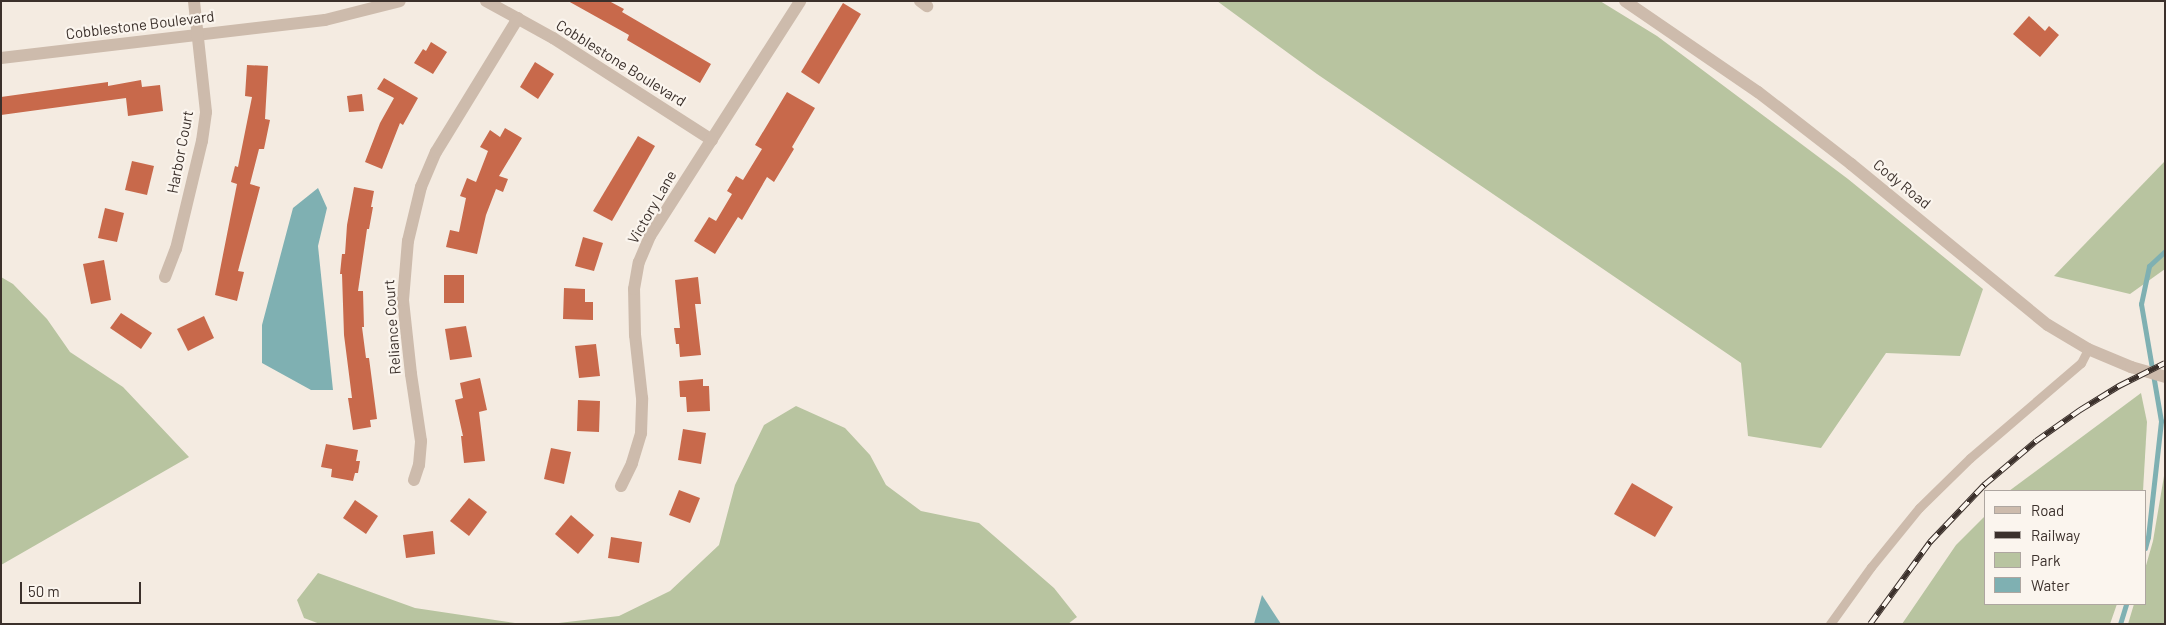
<!DOCTYPE html>
<html>
<head>
<meta charset="utf-8">
<style>
  body { margin:0 }
  #map { position:relative; width:2166px; height:625px; overflow:hidden; background:#f4ebe1; font-family:Barlow,sans-serif }
  div>[style] { position:absolute }
  .green>* { inset:0; background:#b8c4a0 }
  .water>* { inset:0; background:#7fb0b2 }
  .stream>* { height:5px; margin:-2.5px; padding:0 2.5px; transform-origin:2.5px; border-radius:2.5px; background:#7fb0b2 }
  .building>* { inset:0; background:#c8694b }
  .service>* { height:9px; margin:-4.5px; padding:0 4.5px; transform-origin:4.5px; border-radius:4.5px; background:#cdbbac }
  .minor>* { height:12px; margin:-6px; padding:0 6px; transform-origin:6px; border-radius:6px; background:#cdbbac }
  .rail>* { height:5.5px; margin-top:-2.75px; transform-origin:0; background:repeating-linear-gradient(90deg,#fbf5ee 0 11px,#3b302b 0 22px); box-sizing:border-box; border-block:1px solid #3b302b }
  span { translate:-50% -50%; white-space:nowrap; text-align:center; line-height:1.15; -webkit-text-stroke:4.5px #fbf5ee; paint-order:stroke }
  .street-label { font-size:15px; color:#3b302b }
  .frame { position:absolute; inset:0; border:2px solid #3b302b; pointer-events:none }
  .legend { position:absolute; left:1984px; top:490px; width:162px; height:115px; box-sizing:border-box; background:#fbf5ee; border:1px solid #aea6a0; margin:0; padding:6px 9px; list-style:none; font-size:15px; color:#3b302b }
  .legend li { display:flex; align-items:center; gap:10px; height:25px }
  .legend b { width:25px; border:1px solid #aea6a0 }
  .scale { position:absolute; left:20px; top:582px; width:121px; height:22px; box-sizing:border-box; border:2px solid #3b302b; border-top:0; padding-left:6px; font-size:15px; line-height:18px; white-space:nowrap; color:#3b302b; -webkit-text-stroke:4px #fbf5ee; paint-order:stroke }
</style>
</head>
<body>
<div id="map">
  <div class="green">
    <div style="clip-path:polygon(1217px 1px,1600px 1px,1657px 36px,1848px 179px,1983px 289px,1960px 356px,1886px 353px,1821px 448px,1748px 436px,1741px 363px,1317px 74px)"></div>
    <div style="clip-path:polygon(2165px 161px,2165px 269px,2130px 294px,2054px 276px)"></div>
    <div style="clip-path:polygon(1px 277px,13px 284px,47px 319px,70px 352px,123px 387px,189px 457px,1px 565px)"></div>
    <div style="clip-path:polygon(2141px 393px,2147px 422px,2143px 491px,2009px 491px)"></div>
    <div style="clip-path:polygon(796px 406px,845px 428px,870px 455px,886px 485px,921px 511px,979px 523px,1054px 588px,1077px 617px,1068px 624px,550px 624px,619px 616px,670px 591px,719px 545px,735px 485px,764px 425px)"></div>
    <div style="clip-path:polygon(2165px 470px,2165px 624px,2128px 624px,2134px 604px,2145px 604px,2145px 569px,2153px 541px)"></div>
    <div style="clip-path:polygon(1985px 516px,1985px 604px,2117px 604px,2110px 624px,1902px 624px,1956px 545px)"></div>
    <div style="clip-path:polygon(318px 573px,415px 608px,522px 624px,320px 624px,304px 618px,297px 600px)"></div>
  </div>
  <div class="water">
    <div style="clip-path:polygon(318px 188px,327px 208px,318px 246px,333px 390px,311px 390px,262px 363px,262px 325px,293px 208px)"></div>
    <div style="clip-path:polygon(1262px 595px,1281px 624px,1254px 624px)"></div>
  </div>
  <div class="stream">
    <div style="left:2145px;top:548px;width:11px;rotate:-75deg"></div>
    <div style="left:2148px;top:537px;width:117px;rotate:-83.6deg"></div>
    <div style="left:2161px;top:421px;width:119px;rotate:-99.7deg"></div>
    <div style="left:2141px;top:304px;width:39px;rotate:-78deg"></div>
    <div style="left:2149px;top:266px;width:22px;rotate:-43deg"></div>
    <div style="left:2120px;top:624px;width:21px;rotate:-73deg"></div>
  </div>
  <div class="building">
    <div style="clip-path:polygon(568px 1px,609px 1px,624px 9px,622px 12px,711px 64px,700px 83px,627px 40px,629px 35px)"></div>
    <div style="clip-path:polygon(843px 3px,861px 14px,819px 84px,801px 72px)"></div>
    <div style="clip-path:polygon(2029px 16px,2045px 31px,2049px 26px,2059px 35px,2040px 57px,2013px 34px)"></div>
    <div style="clip-path:polygon(431px 42px,447px 52px,433px 74px,414px 63px,423px 49px,426px 51px)"></div>
    <div style="clip-path:polygon(535px 62px,554px 74px,538px 99px,520px 87px)"></div>
    <div style="clip-path:polygon(247px 65px,268px 66px,265px 119px,270px 120px,264px 149px,259px 149px,250px 184px,260px 187px,238px 271px,244px 272px,237px 301px,215px 295px,237px 184px,231px 182px,235px 166px,238px 167px,252px 97px,245px 96px)"></div>
    <div style="clip-path:polygon(384px 78px,418px 98px,403px 125px,400px 123px,382px 169px,365px 162px,380px 123px,394px 98px,377px 89px)"></div>
    <div style="clip-path:polygon(141px 80px,142px 87px,160px 85px,163px 111px,128px 116px,126px 98px,1px 115px,1px 97px,108px 82px,108px 86px)"></div>
    <div style="clip-path:polygon(787px 92px,815px 108px,792px 147px,794px 149px,774px 182px,767px 177px,742px 220px,738px 217px,715px 254px,694px 241px,709px 217px,716px 221px,732px 194px,727px 191px,736px 176px,743px 180px,762px 149px,755px 145px)"></div>
    <div style="clip-path:polygon(362px 94px,364px 111px,349px 112px,347px 96px)"></div>
    <div style="clip-path:polygon(505px 128px,522px 138px,499px 176px,508px 179px,503px 192px,496px 189px,486px 215px,477px 254px,446px 247px,450px 230px,459px 232px,466px 198px,460px 196px,467px 178px,476px 182px,488px 151px,480px 147px,490px 130px,500px 137px)"></div>
    <div style="clip-path:polygon(638px 136px,655px 146px,612px 221px,593px 211px)"></div>
    <div style="clip-path:polygon(132px 161px,154px 166px,147px 195px,125px 190px)"></div>
    <div style="clip-path:polygon(354px 187px,374px 191px,371px 207px,373px 207px,369px 229px,367px 229px,358px 291px,363px 291px,364px 327px,362px 327px,366px 358px,369px 358px,377px 419px,370px 420px,371px 427px,353px 430px,348px 398px,352px 398px,344px 335px,342px 274px,340px 274px,342px 254px,345px 254px,347px 225px)"></div>
    <div style="clip-path:polygon(105px 208px,124px 213px,117px 242px,98px 238px)"></div>
    <div style="clip-path:polygon(583px 237px,603px 243px,594px 271px,575px 266px)"></div>
    <div style="clip-path:polygon(104px 260px,111px 300px,91px 304px,83px 264px)"></div>
    <div style="clip-path:polygon(444px 275px,464px 275px,464px 303px,444px 303px)"></div>
    <div style="clip-path:polygon(698px 277px,701px 304px,695px 304px,701px 355px,680px 357px,679px 344px,676px 344px,674px 328px,680px 328px,675px 280px)"></div>
    <div style="clip-path:polygon(564px 288px,585px 289px,585px 302px,593px 302px,593px 320px,563px 319px)"></div>
    <div style="clip-path:polygon(121px 313px,152px 333px,141px 349px,110px 328px)"></div>
    <div style="clip-path:polygon(204px 316px,214px 338px,188px 351px,177px 329px)"></div>
    <div style="clip-path:polygon(466px 326px,472px 357px,450px 360px,445px 329px)"></div>
    <div style="clip-path:polygon(596px 344px,600px 376px,579px 378px,575px 346px)"></div>
    <div style="clip-path:polygon(480px 378px,487px 410px,479px 412px,485px 461px,464px 463px,461px 436px,463px 436px,455px 400px,463px 398px,460px 383px)"></div>
    <div style="clip-path:polygon(703px 379px,703px 386px,709px 386px,710px 411px,687px 412px,686px 397px,680px 397px,679px 381px)"></div>
    <div style="clip-path:polygon(578px 400px,600px 401px,599px 432px,577px 431px)"></div>
    <div style="clip-path:polygon(683px 429px,706px 433px,701px 464px,678px 460px)"></div>
    <div style="clip-path:polygon(326px 444px,358px 450px,356px 461px,360px 461px,358px 473px,355px 473px,353px 481px,331px 477px,332px 469px,321px 467px)"></div>
    <div style="clip-path:polygon(551px 448px,571px 452px,564px 484px,544px 479px)"></div>
    <div style="clip-path:polygon(1632px 483px,1673px 507px,1655px 537px,1614px 514px)"></div>
    <div style="clip-path:polygon(679px 490px,700px 498px,690px 523px,669px 515px)"></div>
    <div style="clip-path:polygon(469px 498px,487px 512px,469px 536px,450px 521px)"></div>
    <div style="clip-path:polygon(355px 500px,378px 516px,366px 534px,343px 518px)"></div>
    <div style="clip-path:polygon(571px 515px,594px 535px,578px 554px,555px 534px)"></div>
    <div style="clip-path:polygon(433px 531px,435px 554px,406px 558px,403px 535px)"></div>
    <div style="clip-path:polygon(611px 537px,642px 542px,639px 563px,608px 558px)"></div>
  </div>
  <div class="service">
    <div style="left:1830px;top:624px;width:70px;rotate:-54.3deg"></div>
    <div style="left:1871px;top:567px;width:76px;rotate:-50.9deg"></div>
    <div style="left:1919px;top:508px;width:71px;rotate:-44.4deg"></div>
    <div style="left:1970px;top:458px;width:146px;rotate:-40.6deg"></div>
    <div style="left:2081px;top:363px;width:16px;rotate:-63deg"></div>
  </div>
  <div class="minor">
    <div style="left:486px;top:1px;width:77px;rotate:28.9deg"></div>
    <div style="left:553px;top:38px;width:189px;rotate:32.7deg"></div>
    <div style="left:920px;top:1px;width:9px;rotate:36deg"></div>
    <div style="left:1625px;top:1px;width:161px;rotate:34.4deg"></div>
    <div style="left:1758px;top:92px;width:118px;rotate:37.7deg"></div>
    <div style="left:1851px;top:164px;width:254px;rotate:39.3deg"></div>
    <div style="left:2048px;top:325px;width:47px;rotate:31deg"></div>
    <div style="left:2088px;top:349px;width:47px;rotate:22.7deg"></div>
    <div style="left:2131px;top:367px;width:35px;rotate:16deg"></div>
    <div style="left:1px;top:58px;width:326px;rotate:-6.7deg"></div>
    <div style="left:325px;top:20px;width:77px;rotate:-14.2deg"></div>
    <div style="left:165px;top:277px;width:30px;rotate:-69deg"></div>
    <div style="left:176px;top:249px;width:111px;rotate:-76.5deg"></div>
    <div style="left:202px;top:141px;width:29px;rotate:-82deg"></div>
    <div style="left:206px;top:112px;width:112px;rotate:-96.2deg"></div>
    <div style="left:414px;top:480px;width:16px;rotate:-72deg"></div>
    <div style="left:419px;top:465px;width:24px;rotate:-85deg"></div>
    <div style="left:421px;top:441px;width:68px;rotate:-98.5deg"></div>
    <div style="left:411px;top:374px;width:74px;rotate:-96.2deg"></div>
    <div style="left:403px;top:300px;width:59px;rotate:-85.2deg"></div>
    <div style="left:408px;top:241px;width:56px;rotate:-76.5deg"></div>
    <div style="left:421px;top:187px;width:38px;rotate:-67deg"></div>
    <div style="left:436px;top:152px;width:157px;rotate:-58.5deg"></div>
    <div style="left:621px;top:486px;width:25px;rotate:-64deg"></div>
    <div style="left:632px;top:463px;width:31px;rotate:-73deg"></div>
    <div style="left:641px;top:433px;width:35px;rotate:-88deg"></div>
    <div style="left:642px;top:398px;width:63px;rotate:-96.3deg"></div>
    <div style="left:635px;top:335px;width:46px;rotate:-91.2deg"></div>
    <div style="left:634px;top:289px;width:27px;rotate:-80deg"></div>
    <div style="left:639px;top:262px;width:28px;rotate:-67deg"></div>
    <div style="left:650px;top:236px;width:279px;rotate:-57.4deg"></div>
  </div>
  <div class="rail">
    <div style="left:1870px;top:624px;width:102px;rotate:-53.8deg"></div>
    <div style="left:1930px;top:542px;width:79px;rotate:-46.5deg"></div>
    <div style="left:1984px;top:485px;width:68px;rotate:-40.2deg"></div>
    <div style="left:2036px;top:441px;width:54px;rotate:-35.2deg"></div>
    <div style="left:2080px;top:410px;width:46px;rotate:-31.6deg"></div>
    <div style="left:2119px;top:386px;width:51px;rotate:-26.6deg"></div>
  </div>
  <div class="street-label">
    <span style="left:140px;top:25px;rotate:-7deg">Cobblestone Boulevard</span>
    <span style="left:621px;top:63px;rotate:32deg">Cobblestone Boulevard</span>
    <span style="left:180px;top:152px;rotate:-79deg">Harbor Court</span>
    <span style="left:1902px;top:184px;rotate:39deg">Cody Road</span>
    <span style="left:652px;top:207px;rotate:-60deg">Victory Lane</span>
    <span style="left:392px;top:327px;rotate:-94deg">Reliance Court</span>
  </div>
  <div class="frame"></div>
  <ul class="legend">
  <li><b style="height:6px;background:#cdbbac"></b>Road</li>
  <li><b style="height:6px;background:#3b302b"></b>Railway</li>
  <li><b style="height:14px;background:#b8c4a0"></b>Park</li>
  <li><b style="height:14px;background:#7fb0b2"></b>Water</li>
  </ul>
  <div class="scale">50 m</div>
</div>
</body>
</html>
